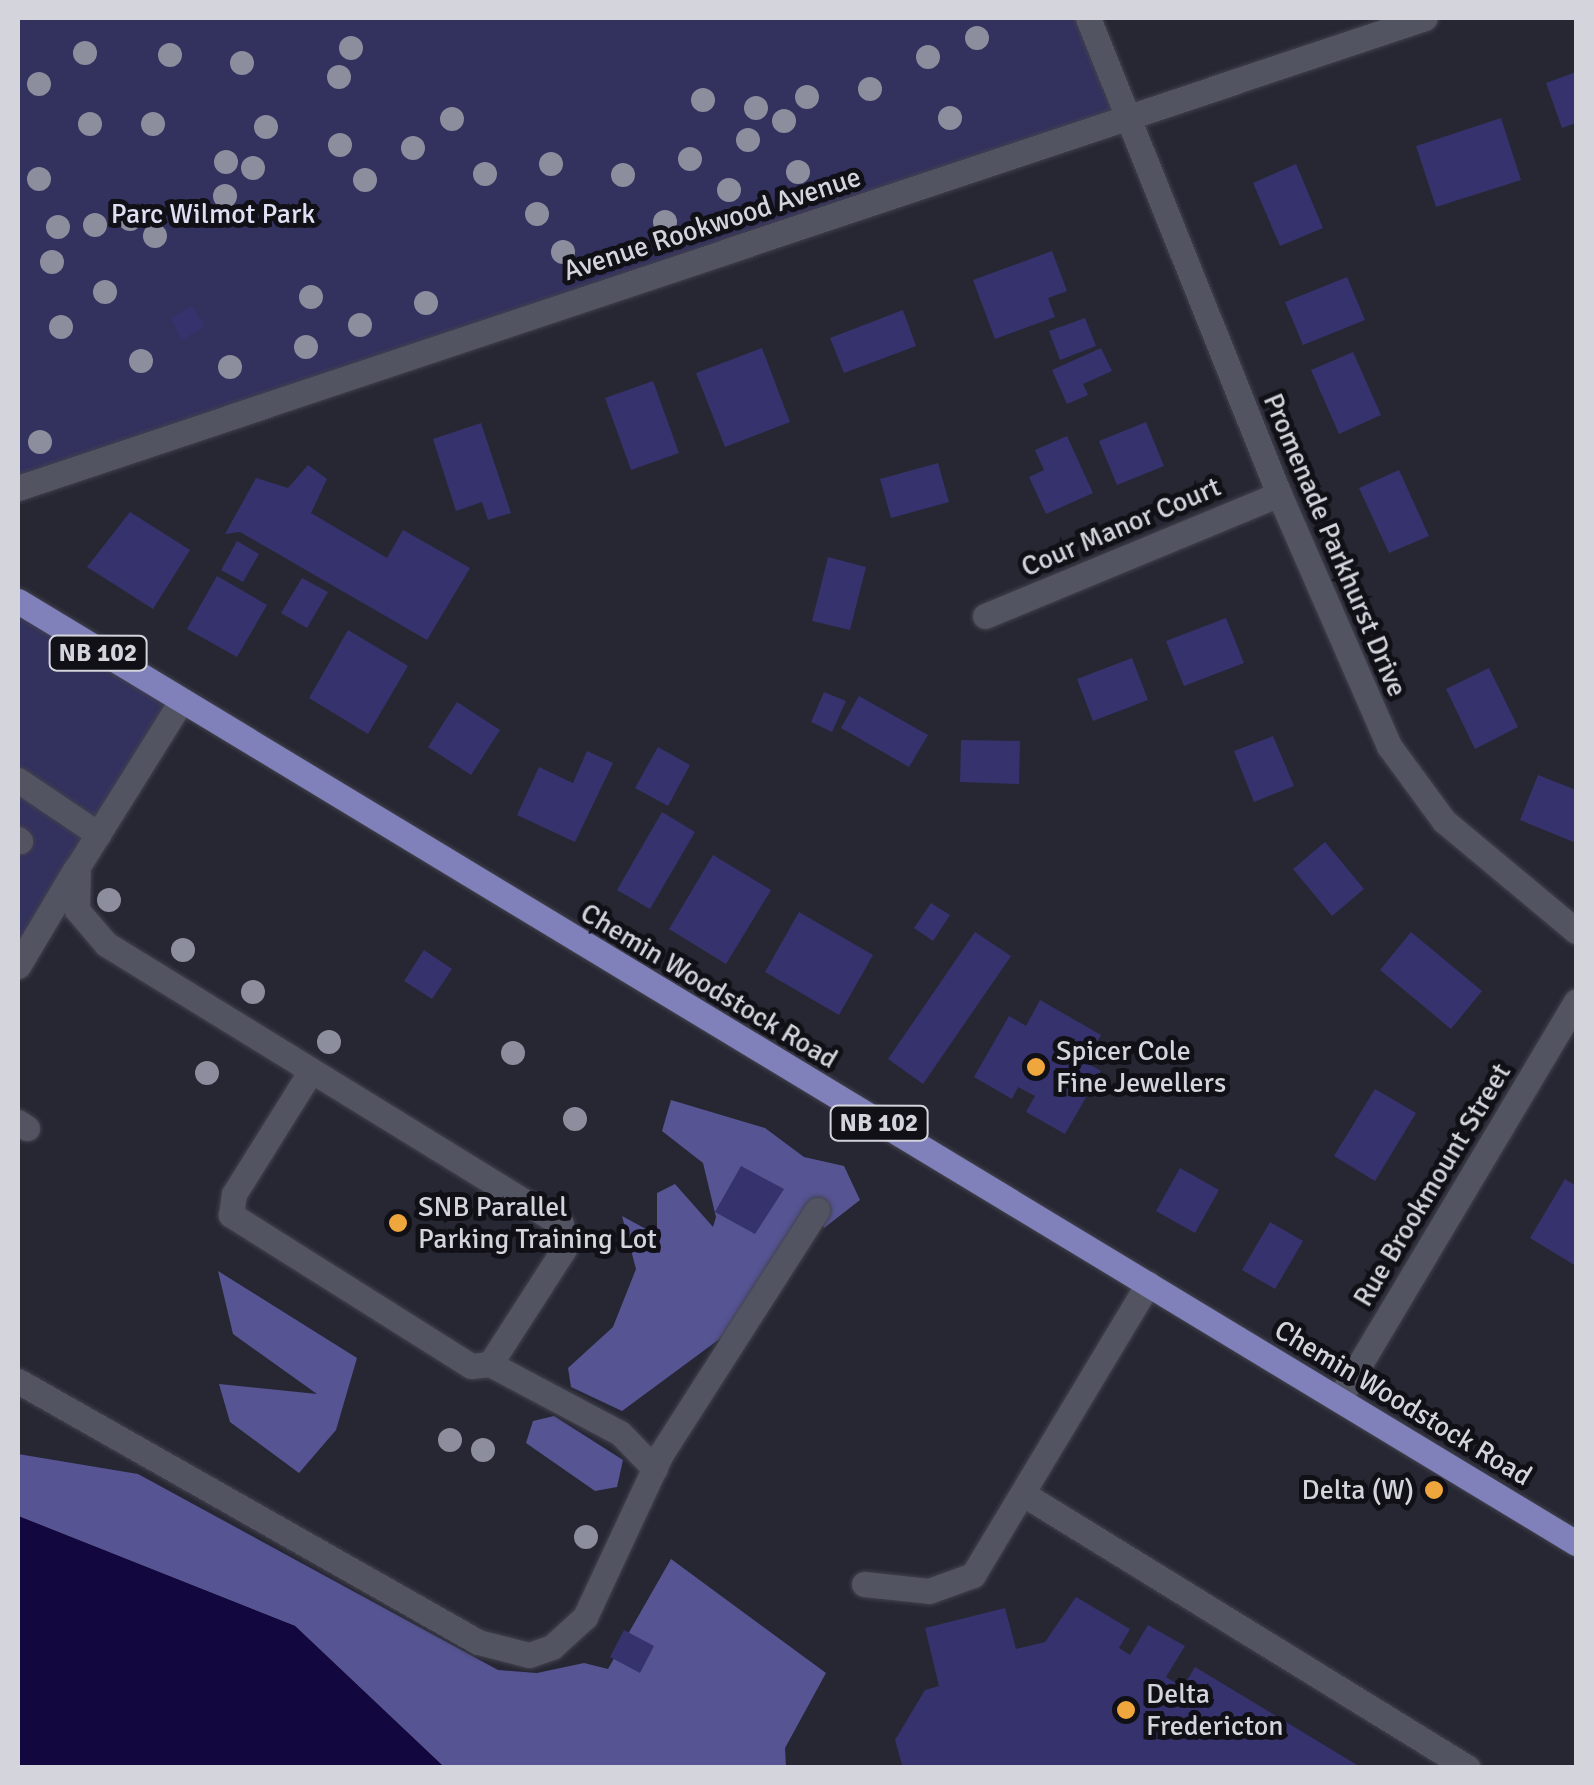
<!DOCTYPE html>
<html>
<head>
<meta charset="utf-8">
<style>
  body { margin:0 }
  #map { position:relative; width:1594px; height:1785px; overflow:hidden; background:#262733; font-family:Signika,sans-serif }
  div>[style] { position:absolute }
  .green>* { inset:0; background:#33315e }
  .forest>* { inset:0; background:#565493 }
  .water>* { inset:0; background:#13073f }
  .building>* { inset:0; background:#36326d }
  .roads { filter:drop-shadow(0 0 2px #42424d) drop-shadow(0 0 2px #42424d) }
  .minor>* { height:25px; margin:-12.5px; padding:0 12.5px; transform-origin:12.5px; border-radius:12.5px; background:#535461 }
  .major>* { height:25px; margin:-12.5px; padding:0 12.5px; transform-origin:12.5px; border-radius:12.5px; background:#8080ba }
  .trees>* { width:24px; height:24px; margin:-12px; border-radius:50%; background:#8c8d9d }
  .dots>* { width:28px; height:28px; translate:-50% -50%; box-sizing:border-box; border:5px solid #101016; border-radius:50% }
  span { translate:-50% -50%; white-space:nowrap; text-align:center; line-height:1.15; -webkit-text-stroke:10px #101016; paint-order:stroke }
  .shield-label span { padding:2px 8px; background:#101016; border:2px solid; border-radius:8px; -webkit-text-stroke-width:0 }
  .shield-label { font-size:25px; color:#d4d4dd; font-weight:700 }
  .park-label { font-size:28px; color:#dfe0f3 }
  .street-label { font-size:28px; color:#d4d4dd }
  .poi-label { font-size:28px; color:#d4d4dd }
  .left { translate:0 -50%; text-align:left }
  .right { translate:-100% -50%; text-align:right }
  .frame { position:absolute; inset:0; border:20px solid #d4d4dd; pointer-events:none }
</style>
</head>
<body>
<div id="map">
  <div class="green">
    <div style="clip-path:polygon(18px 18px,1088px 18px,1129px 119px,18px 488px)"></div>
    <div style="clip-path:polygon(18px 601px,180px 703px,18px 966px)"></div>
  </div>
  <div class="forest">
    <div style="clip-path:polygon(671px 1100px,765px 1128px,804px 1157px,844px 1166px,860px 1200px,824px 1228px,817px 1211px,748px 1318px,622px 1411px,571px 1387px,568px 1368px,613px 1327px,636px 1269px,622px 1216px,657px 1235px,657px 1193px,675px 1184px,713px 1227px,716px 1217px,703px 1163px,662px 1131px)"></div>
    <div style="clip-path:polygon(218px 1271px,357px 1358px,336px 1430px,299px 1473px,230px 1422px,219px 1384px,317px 1394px,233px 1334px)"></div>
    <div style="clip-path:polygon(554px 1416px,623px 1460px,617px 1487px,595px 1491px,526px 1443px,533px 1421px)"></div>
    <div style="clip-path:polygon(18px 1454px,138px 1474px,498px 1670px,537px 1673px,584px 1663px,608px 1669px,671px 1559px,826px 1673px,785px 1748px,786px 1767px,444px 1767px,295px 1626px,18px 1516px)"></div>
  </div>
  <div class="water">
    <div style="clip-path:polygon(18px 1516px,295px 1626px,444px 1767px,18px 1767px)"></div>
  </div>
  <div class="building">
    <div style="clip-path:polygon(1576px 72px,1576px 123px,1562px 128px,1546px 83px)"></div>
    <div style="clip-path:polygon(1501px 118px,1521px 180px,1436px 207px,1416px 146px)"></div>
    <div style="clip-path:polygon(1296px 164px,1323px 228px,1280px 246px,1253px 183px)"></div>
    <div style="clip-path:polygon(1052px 251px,1067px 291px,1048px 298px,1055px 317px,995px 339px,973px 280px)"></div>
    <div style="clip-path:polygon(1347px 277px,1365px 320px,1303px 345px,1285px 302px)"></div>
    <div style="clip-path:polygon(192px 306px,204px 326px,182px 341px,171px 318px)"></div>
    <div style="clip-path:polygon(903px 310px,916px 346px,844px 373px,830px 338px)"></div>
    <div style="clip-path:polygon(1085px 318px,1096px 346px,1060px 360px,1049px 331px)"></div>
    <div style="clip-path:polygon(762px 348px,790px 422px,725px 447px,696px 373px)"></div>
    <div style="clip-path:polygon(1101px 348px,1112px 371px,1083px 384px,1088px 395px,1067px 404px,1052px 370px)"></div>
    <div style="clip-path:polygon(1353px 352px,1381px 415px,1339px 434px,1311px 370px)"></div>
    <div style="clip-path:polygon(653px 381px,679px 453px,631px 470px,605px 398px)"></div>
    <div style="clip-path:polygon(1146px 422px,1164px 466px,1117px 485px,1099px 441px)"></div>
    <div style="clip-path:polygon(481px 423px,511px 513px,488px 520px,482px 502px,456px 511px,433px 439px)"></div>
    <div style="clip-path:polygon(1067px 436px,1093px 493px,1046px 514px,1029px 477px,1044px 470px,1035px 450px)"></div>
    <div style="clip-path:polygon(938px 463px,949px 502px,891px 518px,880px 479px)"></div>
    <div style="clip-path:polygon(308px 465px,327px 479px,311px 513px,387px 558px,403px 530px,470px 568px,427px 640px,240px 532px,225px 534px,256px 478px,288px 488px)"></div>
    <div style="clip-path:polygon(1399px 470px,1429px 536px,1389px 553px,1359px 488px)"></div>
    <div style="clip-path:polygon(130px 512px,190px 550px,153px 609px,87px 567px)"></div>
    <div style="clip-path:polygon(237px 541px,259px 554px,243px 582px,221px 570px)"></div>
    <div style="clip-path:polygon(828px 557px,866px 567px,850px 630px,812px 621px)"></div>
    <div style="clip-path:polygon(217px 576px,267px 605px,237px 657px,187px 629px)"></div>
    <div style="clip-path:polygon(302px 578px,328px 592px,307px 628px,281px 613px)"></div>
    <div style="clip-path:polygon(1226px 618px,1244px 663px,1184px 686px,1166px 641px)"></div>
    <div style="clip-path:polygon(348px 630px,408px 666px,368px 734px,309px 698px)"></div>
    <div style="clip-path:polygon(1132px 658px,1148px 700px,1093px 721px,1077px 679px)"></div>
    <div style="clip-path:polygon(1489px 668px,1518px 727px,1475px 749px,1446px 689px)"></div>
    <div style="clip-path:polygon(824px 692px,846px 701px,832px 732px,811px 722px)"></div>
    <div style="clip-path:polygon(859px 696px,928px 735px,909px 767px,841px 728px)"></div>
    <div style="clip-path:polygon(457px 702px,500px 730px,471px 775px,428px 747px)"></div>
    <div style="clip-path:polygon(1273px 736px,1294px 786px,1254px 802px,1234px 751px)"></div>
    <div style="clip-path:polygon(961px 740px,1020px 741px,1019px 784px,960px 782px)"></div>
    <div style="clip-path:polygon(658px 747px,690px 765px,668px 806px,635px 788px)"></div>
    <div style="clip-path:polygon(587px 751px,613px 763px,575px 842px,517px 815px,539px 767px,573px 783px)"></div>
    <div style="clip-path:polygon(1538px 775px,1576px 790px,1576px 843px,1520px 820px)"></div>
    <div style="clip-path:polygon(662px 812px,695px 832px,650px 909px,617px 890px)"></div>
    <div style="clip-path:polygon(1325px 842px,1364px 889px,1332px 916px,1293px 869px)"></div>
    <div style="clip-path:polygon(713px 855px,771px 890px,726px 964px,669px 929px)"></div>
    <div style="clip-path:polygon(931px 903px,950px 915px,933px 941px,914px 928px)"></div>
    <div style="clip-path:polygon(799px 912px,873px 955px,839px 1015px,765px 972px)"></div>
    <div style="clip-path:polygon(975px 932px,1011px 956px,923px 1084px,888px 1059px)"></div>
    <div style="clip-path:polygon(1411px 932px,1482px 991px,1451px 1029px,1380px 970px)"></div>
    <div style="clip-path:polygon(424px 950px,452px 969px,432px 999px,404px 981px)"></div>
    <div style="clip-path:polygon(1040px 1000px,1101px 1035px,1085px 1062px,1101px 1071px,1065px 1134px,1026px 1112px,1035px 1096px,1018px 1087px,1012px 1099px,974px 1077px,1009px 1016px,1026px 1026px)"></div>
    <div style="clip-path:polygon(1375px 1089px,1416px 1113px,1375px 1181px,1334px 1156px)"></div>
    <div style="clip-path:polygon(741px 1166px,784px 1189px,755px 1234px,715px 1212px)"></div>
    <div style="clip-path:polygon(1180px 1168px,1219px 1190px,1195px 1233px,1156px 1211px)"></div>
    <div style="clip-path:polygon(1565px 1179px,1576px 1186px,1576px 1266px,1530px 1238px)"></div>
    <div style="clip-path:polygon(1270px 1222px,1303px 1241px,1275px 1289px,1242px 1270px)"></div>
    <div style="clip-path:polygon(1076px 1597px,1130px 1629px,1119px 1648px,1130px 1655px,1148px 1625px,1185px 1646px,1166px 1677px,1183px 1687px,1195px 1667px,1362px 1768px,903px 1768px,895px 1740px,925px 1690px,939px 1686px,925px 1628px,1005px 1608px,1016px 1649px,1045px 1642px)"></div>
    <div style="clip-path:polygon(624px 1630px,654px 1646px,640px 1673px,610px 1657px)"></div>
  </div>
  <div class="roads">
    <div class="minor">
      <div style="left:1088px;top:18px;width:513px;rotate:68.14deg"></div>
      <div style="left:1279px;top:494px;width:275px;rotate:66.4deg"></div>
      <div style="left:1389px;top:746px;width:93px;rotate:53.7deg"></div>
      <div style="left:1444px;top:821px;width:172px;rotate:39.8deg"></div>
      <div style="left:18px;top:488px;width:1483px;rotate:-18.47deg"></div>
      <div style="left:985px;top:616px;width:318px;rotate:-22.5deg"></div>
      <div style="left:180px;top:703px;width:192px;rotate:122deg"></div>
      <div style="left:78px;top:866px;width:44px;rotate:91.3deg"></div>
      <div style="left:77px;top:910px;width:45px;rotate:49.5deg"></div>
      <div style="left:106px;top:944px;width:534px;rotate:31.61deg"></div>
      <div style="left:561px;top:1224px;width:25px;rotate:83deg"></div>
      <div style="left:564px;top:1249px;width:137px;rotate:122.8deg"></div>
      <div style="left:490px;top:1364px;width:19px;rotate:174deg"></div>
      <div style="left:471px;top:1366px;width:284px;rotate:-147.8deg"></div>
      <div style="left:231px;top:1215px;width:21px;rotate:-82deg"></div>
      <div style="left:234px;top:1194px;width:145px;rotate:-58deg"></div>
      <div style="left:18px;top:780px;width:97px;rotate:34deg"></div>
      <div style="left:18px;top:839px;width:3px;rotate:45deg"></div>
      <div style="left:18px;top:966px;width:112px;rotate:-59.3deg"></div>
      <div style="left:18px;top:1122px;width:11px;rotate:34deg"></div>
      <div style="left:490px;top:1364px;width:147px;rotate:28deg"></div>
      <div style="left:620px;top:1433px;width:50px;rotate:45.8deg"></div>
      <div style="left:18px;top:1381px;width:529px;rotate:29.57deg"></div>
      <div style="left:478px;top:1642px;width:53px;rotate:14.3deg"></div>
      <div style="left:529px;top:1655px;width:24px;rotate:-19deg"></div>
      <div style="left:552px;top:1647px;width:45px;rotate:-42.3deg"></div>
      <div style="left:585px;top:1617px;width:180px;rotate:-65deg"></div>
      <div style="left:661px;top:1454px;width:290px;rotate:-57.4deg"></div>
      <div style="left:1339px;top:1399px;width:463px;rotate:-59.2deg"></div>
      <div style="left:1025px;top:1495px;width:520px;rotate:31.64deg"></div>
      <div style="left:864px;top:1584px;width:65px;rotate:6.1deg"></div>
      <div style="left:929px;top:1591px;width:47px;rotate:-20deg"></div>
      <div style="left:973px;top:1575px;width:340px;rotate:-59deg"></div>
    </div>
    <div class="major">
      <div style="left:18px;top:601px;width:1821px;rotate:31.16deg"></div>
    </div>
  </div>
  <div class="trees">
    <div style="left:977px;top:38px"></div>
    <div style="left:351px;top:48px"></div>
    <div style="left:85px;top:53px"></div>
    <div style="left:170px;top:55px"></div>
    <div style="left:928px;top:57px"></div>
    <div style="left:242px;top:63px"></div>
    <div style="left:339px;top:77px"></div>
    <div style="left:39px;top:84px"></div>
    <div style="left:870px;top:89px"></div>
    <div style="left:807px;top:97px"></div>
    <div style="left:703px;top:100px"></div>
    <div style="left:756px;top:108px"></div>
    <div style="left:950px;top:118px"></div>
    <div style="left:452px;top:119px"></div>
    <div style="left:784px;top:121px"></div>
    <div style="left:90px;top:124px"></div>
    <div style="left:153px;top:124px"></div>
    <div style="left:266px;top:127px"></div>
    <div style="left:748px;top:140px"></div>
    <div style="left:340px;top:145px"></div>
    <div style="left:413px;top:148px"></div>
    <div style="left:690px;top:159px"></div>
    <div style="left:226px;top:162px"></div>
    <div style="left:551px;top:164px"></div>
    <div style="left:253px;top:168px"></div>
    <div style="left:798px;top:172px"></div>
    <div style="left:485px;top:174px"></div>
    <div style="left:623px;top:175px"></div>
    <div style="left:39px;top:179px"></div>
    <div style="left:365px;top:180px"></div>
    <div style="left:729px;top:190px"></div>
    <div style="left:225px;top:196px"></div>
    <div style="left:537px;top:214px"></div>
    <div style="left:130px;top:219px"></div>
    <div style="left:665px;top:222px"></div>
    <div style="left:95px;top:225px"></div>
    <div style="left:58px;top:227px"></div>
    <div style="left:155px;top:236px"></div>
    <div style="left:563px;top:252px"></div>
    <div style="left:52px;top:262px"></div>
    <div style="left:105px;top:292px"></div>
    <div style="left:311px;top:297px"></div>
    <div style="left:426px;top:303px"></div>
    <div style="left:360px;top:325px"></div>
    <div style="left:61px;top:327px"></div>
    <div style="left:306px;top:347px"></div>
    <div style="left:141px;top:361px"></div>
    <div style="left:230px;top:367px"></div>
    <div style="left:40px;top:442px"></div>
    <div style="left:109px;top:900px"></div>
    <div style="left:183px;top:950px"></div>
    <div style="left:253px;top:992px"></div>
    <div style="left:329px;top:1042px"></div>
    <div style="left:513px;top:1053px"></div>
    <div style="left:207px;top:1073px"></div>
    <div style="left:575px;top:1119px"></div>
    <div style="left:450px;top:1440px"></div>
    <div style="left:483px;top:1450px"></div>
    <div style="left:586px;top:1537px"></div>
  </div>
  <div class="dots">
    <div style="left:1036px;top:1067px;background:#efa73d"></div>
    <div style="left:398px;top:1223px;background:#efa73d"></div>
    <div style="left:1434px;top:1490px;background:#efa73d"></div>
    <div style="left:1126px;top:1710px;background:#efa73d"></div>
  </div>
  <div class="shield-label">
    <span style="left:98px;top:653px">NB 102</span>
    <span style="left:879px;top:1123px">NB 102</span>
  </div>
  <div class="park-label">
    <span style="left:213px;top:214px">Parc Wilmot Park</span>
  </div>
  <div class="street-label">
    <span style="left:712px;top:224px;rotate:-18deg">Avenue Rookwood Avenue</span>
    <span style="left:1121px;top:527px;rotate:-23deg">Cour Manor Court</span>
    <span style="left:1335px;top:545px;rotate:67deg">Promenade Parkhurst Drive</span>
    <span style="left:709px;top:986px;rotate:31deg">Chemin Woodstock Road</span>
    <span style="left:1432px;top:1185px;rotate:-59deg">Rue Brookmount Street</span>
    <span style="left:1403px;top:1403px;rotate:31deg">Chemin Woodstock Road</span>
  </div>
  <div class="poi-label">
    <span class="left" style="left:1056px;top:1067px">Spicer Cole<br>Fine Jewellers</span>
    <span class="left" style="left:418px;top:1223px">SNB Parallel<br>Parking Training Lot</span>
    <span class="right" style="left:1414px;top:1490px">Delta (W)</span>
    <span class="left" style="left:1146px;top:1710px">Delta<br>Fredericton</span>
  </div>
  <div class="frame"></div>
</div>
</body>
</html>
